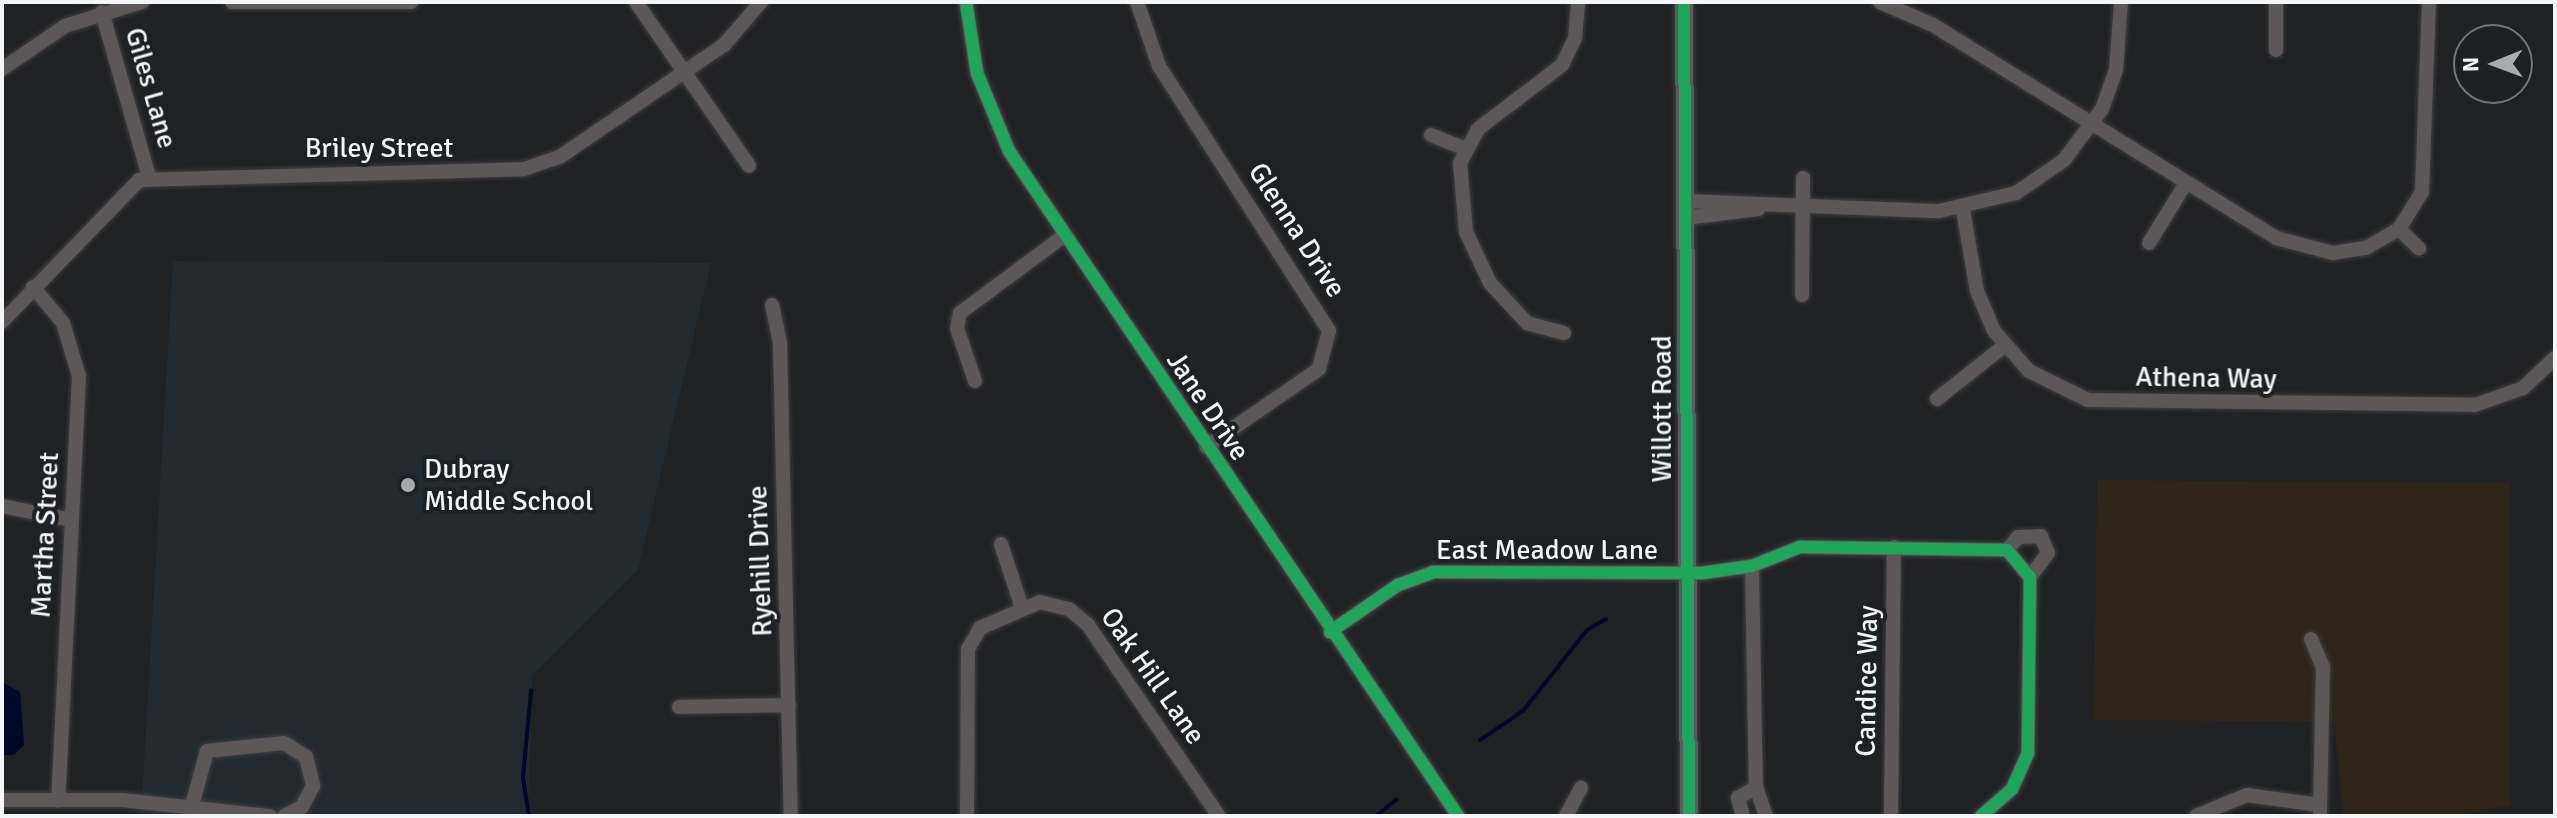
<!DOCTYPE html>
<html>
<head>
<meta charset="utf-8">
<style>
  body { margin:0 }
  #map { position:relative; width:2557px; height:818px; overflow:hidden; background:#1f2123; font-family:Signika,sans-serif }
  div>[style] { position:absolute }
  .commercial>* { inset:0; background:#2f2419 }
  .built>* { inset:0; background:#222a30 }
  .water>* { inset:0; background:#03072a }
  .stream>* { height:4px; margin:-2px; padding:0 2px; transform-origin:2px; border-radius:2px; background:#03072a }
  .roads { filter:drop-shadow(0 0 2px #3e3f40) drop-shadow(0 0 2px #3e3f40) }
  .minor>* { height:14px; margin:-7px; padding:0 7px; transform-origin:7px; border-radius:7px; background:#5e5758 }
  .major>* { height:18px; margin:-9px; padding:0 9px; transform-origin:9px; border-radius:9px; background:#5f5759 }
  .cycleway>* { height:12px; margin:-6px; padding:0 6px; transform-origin:6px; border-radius:6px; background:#20a55d }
  .dots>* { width:22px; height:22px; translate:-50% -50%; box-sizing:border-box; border:4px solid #1e2124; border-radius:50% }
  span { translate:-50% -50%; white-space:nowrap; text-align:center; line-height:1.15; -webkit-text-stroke:8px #1e2124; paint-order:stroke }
  .street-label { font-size:28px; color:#f3f5f7 }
  .poi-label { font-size:28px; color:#f3f5f7 }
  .left { translate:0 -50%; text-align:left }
  .frame { position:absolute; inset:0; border:4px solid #f3f5f7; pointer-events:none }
  .north { position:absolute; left:2453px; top:24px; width:80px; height:80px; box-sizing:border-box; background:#1e2124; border:2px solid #737678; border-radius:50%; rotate:269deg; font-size:22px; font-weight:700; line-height:32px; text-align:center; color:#f3f5f7 }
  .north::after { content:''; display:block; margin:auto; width:28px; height:36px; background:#a9abad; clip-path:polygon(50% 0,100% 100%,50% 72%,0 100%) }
</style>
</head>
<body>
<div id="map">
  <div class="commercial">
    <div style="clip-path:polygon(2097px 480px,2510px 483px,2510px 805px,2460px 816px,2343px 816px,2334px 722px,2094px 720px)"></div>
  </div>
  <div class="built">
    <div style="clip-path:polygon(173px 261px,711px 263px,638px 569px,532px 675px,528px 816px,141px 816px)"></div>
  </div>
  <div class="water">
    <div style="clip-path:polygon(2px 682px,20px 692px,24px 745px,14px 755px,2px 755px)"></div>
  </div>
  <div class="stream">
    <div style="left:1480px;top:740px;width:52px;rotate:-34deg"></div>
    <div style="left:1523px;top:711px;width:103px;rotate:-51.7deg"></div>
    <div style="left:1587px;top:630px;width:22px;rotate:-30deg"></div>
    <div style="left:529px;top:816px;width:39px;rotate:-99deg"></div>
    <div style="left:523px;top:777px;width:87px;rotate:-84.7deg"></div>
    <div style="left:1376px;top:816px;width:26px;rotate:-39deg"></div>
  </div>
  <div class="roads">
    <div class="minor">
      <div style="left:232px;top:2px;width:179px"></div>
      <div style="left:636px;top:2px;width:199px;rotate:55.4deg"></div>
      <div style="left:966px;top:2px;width:72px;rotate:81.2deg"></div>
      <div style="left:977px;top:73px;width:84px;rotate:67.7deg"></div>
      <div style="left:1009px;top:151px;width:802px;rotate:55.97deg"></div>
      <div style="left:1137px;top:2px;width:68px;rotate:71deg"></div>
      <div style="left:1159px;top:66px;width:315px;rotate:57.3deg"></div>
      <div style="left:1329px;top:331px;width:39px;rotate:105deg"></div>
      <div style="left:1319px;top:369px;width:137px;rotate:145.4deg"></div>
      <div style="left:1880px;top:2px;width:58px;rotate:23.5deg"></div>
      <div style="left:1933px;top:25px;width:404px;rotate:31.8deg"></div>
      <div style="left:2276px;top:238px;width:59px;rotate:14.7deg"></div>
      <div style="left:2333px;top:253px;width:33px;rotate:-9deg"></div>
      <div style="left:2366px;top:248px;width:38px;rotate:-30deg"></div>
      <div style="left:2399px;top:229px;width:44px;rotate:-58.1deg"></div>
      <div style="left:2422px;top:192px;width:190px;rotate:-87.9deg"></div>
      <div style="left:102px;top:12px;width:172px;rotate:74.1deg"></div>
      <div style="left:2276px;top:50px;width:48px;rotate:-90deg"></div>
      <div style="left:2px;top:69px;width:76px;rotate:-34.3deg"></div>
      <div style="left:65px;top:26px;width:81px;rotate:-17.3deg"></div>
      <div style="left:1431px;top:135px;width:37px;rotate:22deg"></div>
      <div style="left:1685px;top:201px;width:254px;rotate:2.3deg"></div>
      <div style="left:1939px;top:211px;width:79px;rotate:-13.2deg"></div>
      <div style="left:2016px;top:193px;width:58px;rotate:-34.5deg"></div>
      <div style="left:2064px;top:160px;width:64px;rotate:-53.3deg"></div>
      <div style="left:2102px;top:109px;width:41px;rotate:-70.3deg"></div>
      <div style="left:2116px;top:70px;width:68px;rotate:-85.8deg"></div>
      <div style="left:1963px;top:210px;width:82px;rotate:80.2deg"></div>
      <div style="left:1977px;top:291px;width:43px;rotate:67deg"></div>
      <div style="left:1994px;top:331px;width:53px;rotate:48.8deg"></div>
      <div style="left:2029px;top:371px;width:66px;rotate:26.2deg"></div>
      <div style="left:2088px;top:400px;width:387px;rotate:0.7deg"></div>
      <div style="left:2475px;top:405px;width:51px;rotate:-19.5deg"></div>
      <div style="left:2523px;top:388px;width:44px;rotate:-43.2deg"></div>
      <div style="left:1685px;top:218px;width:74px;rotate:-7deg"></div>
      <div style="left:2399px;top:229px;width:28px;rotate:44deg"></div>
      <div style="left:2149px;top:243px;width:70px;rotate:-58.3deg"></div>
      <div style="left:33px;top:287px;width:47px;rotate:50.2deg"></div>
      <div style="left:63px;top:323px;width:55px;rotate:73.2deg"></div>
      <div style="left:79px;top:376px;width:425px;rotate:92.8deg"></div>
      <div style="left:1802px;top:295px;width:117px;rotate:-89.5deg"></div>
      <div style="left:772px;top:305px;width:40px;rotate:78deg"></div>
      <div style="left:780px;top:344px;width:472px;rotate:88.7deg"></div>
      <div style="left:2px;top:322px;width:197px;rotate:-46deg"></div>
      <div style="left:139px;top:180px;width:385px;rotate:-1.6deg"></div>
      <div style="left:524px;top:169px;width:39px;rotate:-19deg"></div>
      <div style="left:561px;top:156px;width:197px;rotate:-34.3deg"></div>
      <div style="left:724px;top:45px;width:57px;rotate:-49.3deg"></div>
      <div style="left:1564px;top:333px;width:38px;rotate:-165deg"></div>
      <div style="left:1527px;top:323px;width:54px;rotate:-132.8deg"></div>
      <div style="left:1490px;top:283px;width:56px;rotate:-115.2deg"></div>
      <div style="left:1466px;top:232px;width:69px;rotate:-95deg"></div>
      <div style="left:1460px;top:163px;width:38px;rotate:-62deg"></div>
      <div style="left:1478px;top:129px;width:106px;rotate:-37.3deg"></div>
      <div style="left:1562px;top:65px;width:30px;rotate:-64deg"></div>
      <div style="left:1575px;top:38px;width:36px;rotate:-85deg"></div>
      <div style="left:975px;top:381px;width:56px;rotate:-108.8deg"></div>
      <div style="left:957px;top:328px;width:15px;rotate:-79deg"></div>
      <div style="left:960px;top:313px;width:131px;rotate:-36.6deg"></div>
      <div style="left:1937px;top:399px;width:85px;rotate:-38.3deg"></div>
      <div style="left:2px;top:506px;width:71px;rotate:11.3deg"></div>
      <div style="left:1001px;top:544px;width:67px;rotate:71.8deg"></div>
      <div style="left:2007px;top:550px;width:17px;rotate:-50deg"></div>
      <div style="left:2018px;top:537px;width:23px;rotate:-2deg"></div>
      <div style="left:2041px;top:536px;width:18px;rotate:68deg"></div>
      <div style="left:2048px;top:553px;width:30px;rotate:127deg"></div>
      <div style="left:1752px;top:566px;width:221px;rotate:89deg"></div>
      <div style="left:1756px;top:787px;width:31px;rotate:71deg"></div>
      <div style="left:1330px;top:632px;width:83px;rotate:-34.7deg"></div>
      <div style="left:1398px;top:585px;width:37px;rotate:-20deg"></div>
      <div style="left:1433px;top:572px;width:269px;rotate:0.2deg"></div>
      <div style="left:1702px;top:573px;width:50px;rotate:-8deg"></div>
      <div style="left:1752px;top:566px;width:52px;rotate:-21.6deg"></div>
      <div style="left:1800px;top:547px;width:207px;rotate:0.8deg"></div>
      <div style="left:2007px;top:550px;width:35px;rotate:50deg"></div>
      <div style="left:2030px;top:577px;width:176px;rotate:90.7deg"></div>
      <div style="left:2028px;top:753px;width:39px;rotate:114deg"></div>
      <div style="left:2012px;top:789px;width:41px;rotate:138.9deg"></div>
      <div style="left:2311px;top:639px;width:30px;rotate:67deg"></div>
      <div style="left:2323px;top:667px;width:149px;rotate:91.2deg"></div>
      <div style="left:679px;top:707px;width:110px;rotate:-1deg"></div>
      <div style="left:2px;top:800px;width:120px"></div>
      <div style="left:122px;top:800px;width:149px;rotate:6.2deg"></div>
      <div style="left:192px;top:805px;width:56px;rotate:-74.5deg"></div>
      <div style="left:207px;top:751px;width:77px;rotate:-5.9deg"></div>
      <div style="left:284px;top:743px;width:26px;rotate:32deg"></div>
      <div style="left:306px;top:757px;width:30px;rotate:76deg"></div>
      <div style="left:313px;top:786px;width:24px;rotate:118deg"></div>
      <div style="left:302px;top:807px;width:20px;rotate:153deg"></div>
      <div style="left:967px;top:816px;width:167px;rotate:-89.7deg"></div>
      <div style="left:968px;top:649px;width:24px;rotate:-60deg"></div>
      <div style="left:980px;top:628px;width:65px;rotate:-23.4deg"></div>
      <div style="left:1040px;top:602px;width:30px;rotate:14deg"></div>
      <div style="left:1069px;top:609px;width:25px;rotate:40deg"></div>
      <div style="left:1088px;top:625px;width:232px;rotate:55.6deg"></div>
      <div style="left:1566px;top:816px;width:32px;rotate:-62deg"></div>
      <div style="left:1743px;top:816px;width:19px;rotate:-106deg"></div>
      <div style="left:1738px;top:798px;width:21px;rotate:-31deg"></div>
      <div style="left:1891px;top:816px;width:269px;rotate:-89.4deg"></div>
      <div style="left:2196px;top:816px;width:55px;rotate:-22.4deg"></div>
      <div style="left:2247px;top:795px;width:73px;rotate:7.9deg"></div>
    </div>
    <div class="major">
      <div style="left:1684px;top:2px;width:814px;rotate:89.65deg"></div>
    </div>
  </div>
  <div class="cycleway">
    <div style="left:966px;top:2px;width:72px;rotate:81.2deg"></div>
    <div style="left:977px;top:73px;width:84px;rotate:67.7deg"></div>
    <div style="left:1009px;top:151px;width:802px;rotate:55.97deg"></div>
    <div style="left:1684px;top:2px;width:814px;rotate:89.65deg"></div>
    <div style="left:1330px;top:632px;width:83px;rotate:-34.7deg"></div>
    <div style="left:1398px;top:585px;width:37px;rotate:-20deg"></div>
    <div style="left:1433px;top:572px;width:269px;rotate:0.2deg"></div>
    <div style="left:1702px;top:573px;width:50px;rotate:-8deg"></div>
    <div style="left:1752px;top:566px;width:52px;rotate:-21.6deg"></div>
    <div style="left:1800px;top:547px;width:207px;rotate:0.8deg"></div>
    <div style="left:2007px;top:550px;width:35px;rotate:50deg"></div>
    <div style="left:2030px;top:577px;width:176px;rotate:90.7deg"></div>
    <div style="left:2028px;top:753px;width:39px;rotate:114deg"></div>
    <div style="left:2012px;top:789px;width:41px;rotate:138.9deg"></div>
  </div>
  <div class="dots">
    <div style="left:408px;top:485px;background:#a9abad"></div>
  </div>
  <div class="street-label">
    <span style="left:151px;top:88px;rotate:74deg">Giles Lane</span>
    <span style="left:379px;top:148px">Briley Street</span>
    <span style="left:1297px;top:230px;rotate:57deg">Glenna Drive</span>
    <span style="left:2206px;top:378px;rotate:1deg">Athena Way</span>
    <span style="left:1208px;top:406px;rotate:56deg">Jane Drive</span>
    <span style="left:1662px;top:409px;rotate:-90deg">Willott Road</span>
    <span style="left:45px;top:535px;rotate:-87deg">Martha Street</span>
    <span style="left:1547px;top:550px">East Meadow Lane</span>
    <span style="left:760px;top:561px;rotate:-92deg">Ryehill Drive</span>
    <span style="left:1153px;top:676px;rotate:55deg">Oak Hill Lane</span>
    <span style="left:1867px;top:681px;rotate:-89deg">Candice Way</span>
  </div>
  <div class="poi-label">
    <span class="left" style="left:424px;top:485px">Dubray<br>Middle School</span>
  </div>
  <div class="frame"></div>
  <div class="north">N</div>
</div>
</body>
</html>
